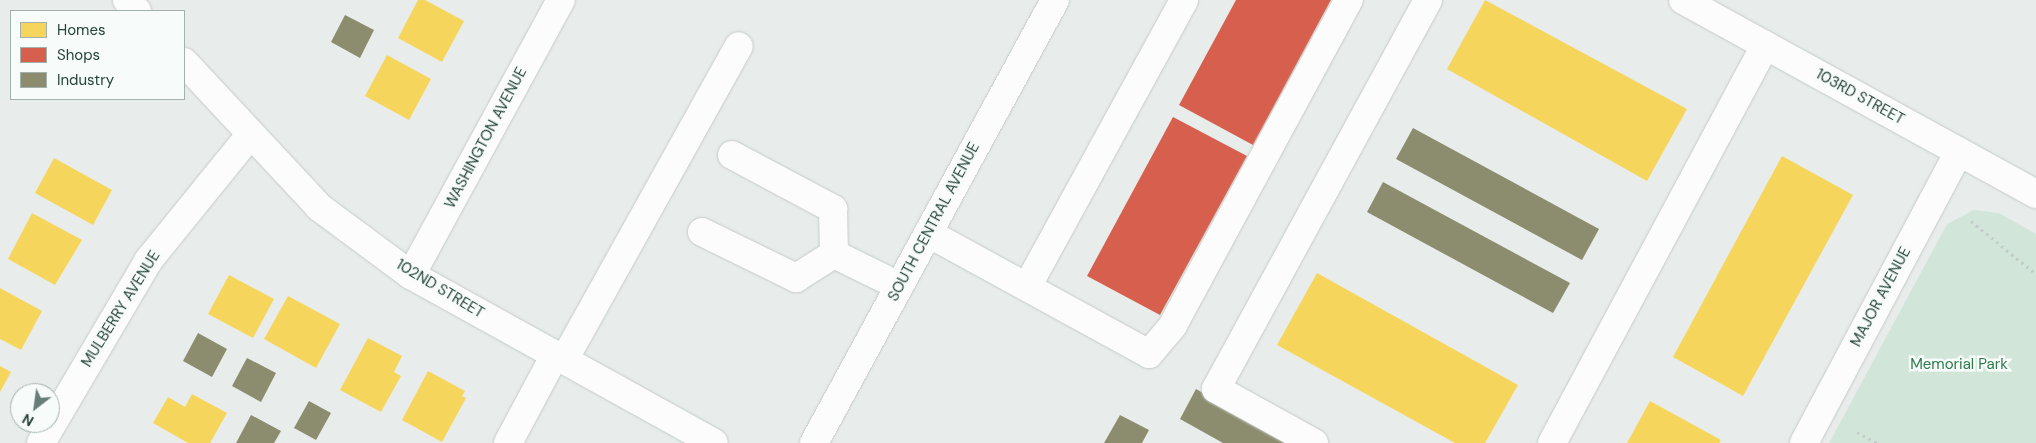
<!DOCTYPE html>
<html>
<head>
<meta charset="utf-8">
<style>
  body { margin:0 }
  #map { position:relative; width:2036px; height:443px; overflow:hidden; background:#e8edeb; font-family:"DM Sans",sans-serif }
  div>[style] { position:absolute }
  .green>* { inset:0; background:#d1e6d8 }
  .homes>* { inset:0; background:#f6d55c }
  .shops>* { inset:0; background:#d6604d }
  .industry>* { inset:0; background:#8c8c6e }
  .path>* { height:3px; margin-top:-1.5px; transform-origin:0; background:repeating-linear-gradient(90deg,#c3ccca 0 2.5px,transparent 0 6.5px) }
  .roads { filter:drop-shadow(0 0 1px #c5cac8) drop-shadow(0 0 1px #c5cac8) }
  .minor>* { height:28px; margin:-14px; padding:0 14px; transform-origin:14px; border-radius:14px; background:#fcfcfc }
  span { translate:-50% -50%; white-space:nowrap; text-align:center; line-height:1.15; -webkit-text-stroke:5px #f7fbf9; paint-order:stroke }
  .street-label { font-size:15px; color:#24423a }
  .park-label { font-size:15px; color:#2d7a4b }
  .legend { position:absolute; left:10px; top:10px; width:175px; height:90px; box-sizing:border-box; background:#f7fbf9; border:1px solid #a3b1ad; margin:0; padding:6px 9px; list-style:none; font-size:15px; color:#24423a }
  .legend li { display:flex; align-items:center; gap:10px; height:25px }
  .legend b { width:25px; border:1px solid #a3b1ad }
  .north { position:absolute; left:10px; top:383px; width:50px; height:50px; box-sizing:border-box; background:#f7fbf9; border:1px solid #a3b1ad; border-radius:50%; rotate:210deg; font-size:14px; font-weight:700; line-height:20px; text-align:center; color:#24423a }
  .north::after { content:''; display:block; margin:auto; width:18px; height:22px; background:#697e78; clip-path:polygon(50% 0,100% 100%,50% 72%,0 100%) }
</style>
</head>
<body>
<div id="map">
  <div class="green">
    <div style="clip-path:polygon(1974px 210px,1999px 213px,2036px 234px,2036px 443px,1829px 443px,1947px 224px)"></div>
  </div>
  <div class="homes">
    <div style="clip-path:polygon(418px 0,425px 0,464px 21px,442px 62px,398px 38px)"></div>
    <div style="clip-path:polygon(1485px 0,1687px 109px,1647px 181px,1447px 69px)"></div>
    <div style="clip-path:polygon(387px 55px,431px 79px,409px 120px,365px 96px)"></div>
    <div style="clip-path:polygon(1782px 156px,1853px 195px,1743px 396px,1673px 357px)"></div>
    <div style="clip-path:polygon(54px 158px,112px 190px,93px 225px,35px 193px)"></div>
    <div style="clip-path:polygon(32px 213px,82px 240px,55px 285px,8px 259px)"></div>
    <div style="clip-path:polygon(1317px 273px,1518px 385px,1485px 443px,1455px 443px,1277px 345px)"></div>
    <div style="clip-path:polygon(229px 275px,274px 299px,253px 338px,208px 314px)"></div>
    <div style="clip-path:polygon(0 288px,42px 311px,21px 350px,0 339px)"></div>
    <div style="clip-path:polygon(288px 296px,340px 324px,316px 368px,264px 339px)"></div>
    <div style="clip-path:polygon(368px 338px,402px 356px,394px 372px,401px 376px,381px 412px,340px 390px)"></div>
    <div style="clip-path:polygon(0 366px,11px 372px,0 392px)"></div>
    <div style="clip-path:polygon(428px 371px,465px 391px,462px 396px,466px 398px,442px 442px,402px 420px)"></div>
    <div style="clip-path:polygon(192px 394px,227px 413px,210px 443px,188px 443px,153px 423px,168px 397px,185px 407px)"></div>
    <div style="clip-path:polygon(1650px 401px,1721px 440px,1719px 443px,1627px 443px)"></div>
  </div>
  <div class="shops">
    <div style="clip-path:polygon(1236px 0,1331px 0,1253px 145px,1179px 105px)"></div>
    <div style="clip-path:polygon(1173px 117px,1247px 156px,1160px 315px,1087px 276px)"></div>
  </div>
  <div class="industry">
    <div style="clip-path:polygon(345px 15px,374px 30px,360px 58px,331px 42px)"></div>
    <div style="clip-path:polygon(1413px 128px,1599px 229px,1582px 260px,1396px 159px)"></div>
    <div style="clip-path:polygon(1383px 182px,1570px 283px,1553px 313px,1367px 212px)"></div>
    <div style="clip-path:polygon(198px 333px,227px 349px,212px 377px,183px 361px)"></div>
    <div style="clip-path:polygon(247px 358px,276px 373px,261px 402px,232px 386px)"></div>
    <div style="clip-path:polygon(1196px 389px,1294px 443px,1223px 443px,1180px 419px)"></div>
    <div style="clip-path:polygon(309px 401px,331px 413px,316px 440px,294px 428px)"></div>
    <div style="clip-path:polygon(251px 415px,281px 431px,274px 443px,236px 443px)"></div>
    <div style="clip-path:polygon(1120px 415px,1149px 430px,1142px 443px,1104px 443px)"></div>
  </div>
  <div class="path">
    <div style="left:1971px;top:221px;width:84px;rotate:39.2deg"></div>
    <div style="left:1857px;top:432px;width:23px;rotate:29deg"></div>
  </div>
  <div class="roads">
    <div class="minor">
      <div style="left:127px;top:0;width:15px;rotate:48deg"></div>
      <div style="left:1683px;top:0;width:403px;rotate:28.8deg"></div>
      <div style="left:184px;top:62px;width:198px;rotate:47deg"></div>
      <div style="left:319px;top:207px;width:114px;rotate:36.5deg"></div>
      <div style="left:411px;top:275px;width:346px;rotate:29deg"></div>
      <div style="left:732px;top:155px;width:115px;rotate:28.1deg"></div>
      <div style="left:833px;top:209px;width:45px;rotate:88.7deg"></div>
      <div style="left:834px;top:254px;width:72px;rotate:26.2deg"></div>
      <div style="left:702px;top:232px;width:105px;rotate:26.1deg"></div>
      <div style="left:796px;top:278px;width:45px;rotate:-32.3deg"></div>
      <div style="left:928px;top:233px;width:252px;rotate:28.7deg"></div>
      <div style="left:1149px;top:354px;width:38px;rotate:-50deg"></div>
      <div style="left:1173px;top:325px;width:370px;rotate:-61.6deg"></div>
      <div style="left:411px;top:275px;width:313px;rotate:-61.4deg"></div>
      <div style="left:1027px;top:287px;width:327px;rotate:-61.3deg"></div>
      <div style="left:564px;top:360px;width:359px;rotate:-60.9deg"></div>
      <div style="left:41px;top:443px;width:211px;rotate:-59.5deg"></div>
      <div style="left:148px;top:261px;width:162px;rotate:-51deg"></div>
      <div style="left:508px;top:443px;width:100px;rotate:-61.9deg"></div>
      <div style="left:814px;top:443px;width:504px;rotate:-61.45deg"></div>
      <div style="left:1314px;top:443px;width:112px;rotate:-151.1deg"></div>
      <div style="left:1216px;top:389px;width:443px;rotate:-61.4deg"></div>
      <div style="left:1552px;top:443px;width:451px;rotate:-61.8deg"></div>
      <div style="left:1804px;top:443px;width:330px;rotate:-62deg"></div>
    </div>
  </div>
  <div class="street-label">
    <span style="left:1860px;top:97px;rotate:29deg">103RD STREET</span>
    <span style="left:486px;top:138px;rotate:-62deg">WASHINGTON AVENUE</span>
    <span style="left:934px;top:222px;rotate:-62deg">SOUTH CENTRAL AVENUE</span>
    <span style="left:440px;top:289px;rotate:31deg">102ND STREET</span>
    <span style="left:1881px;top:297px;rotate:-62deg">MAJOR AVENUE</span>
    <span style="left:121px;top:309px;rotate:-58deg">MULBERRY AVENUE</span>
  </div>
  <div class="park-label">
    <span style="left:1959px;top:365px">Memorial Park</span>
  </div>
  <ul class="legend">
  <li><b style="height:14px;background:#f6d55c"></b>Homes</li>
  <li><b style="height:14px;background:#d6604d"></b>Shops</li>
  <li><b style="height:14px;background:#8c8c6e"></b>Industry</li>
  </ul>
  <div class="north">N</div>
</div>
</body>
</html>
